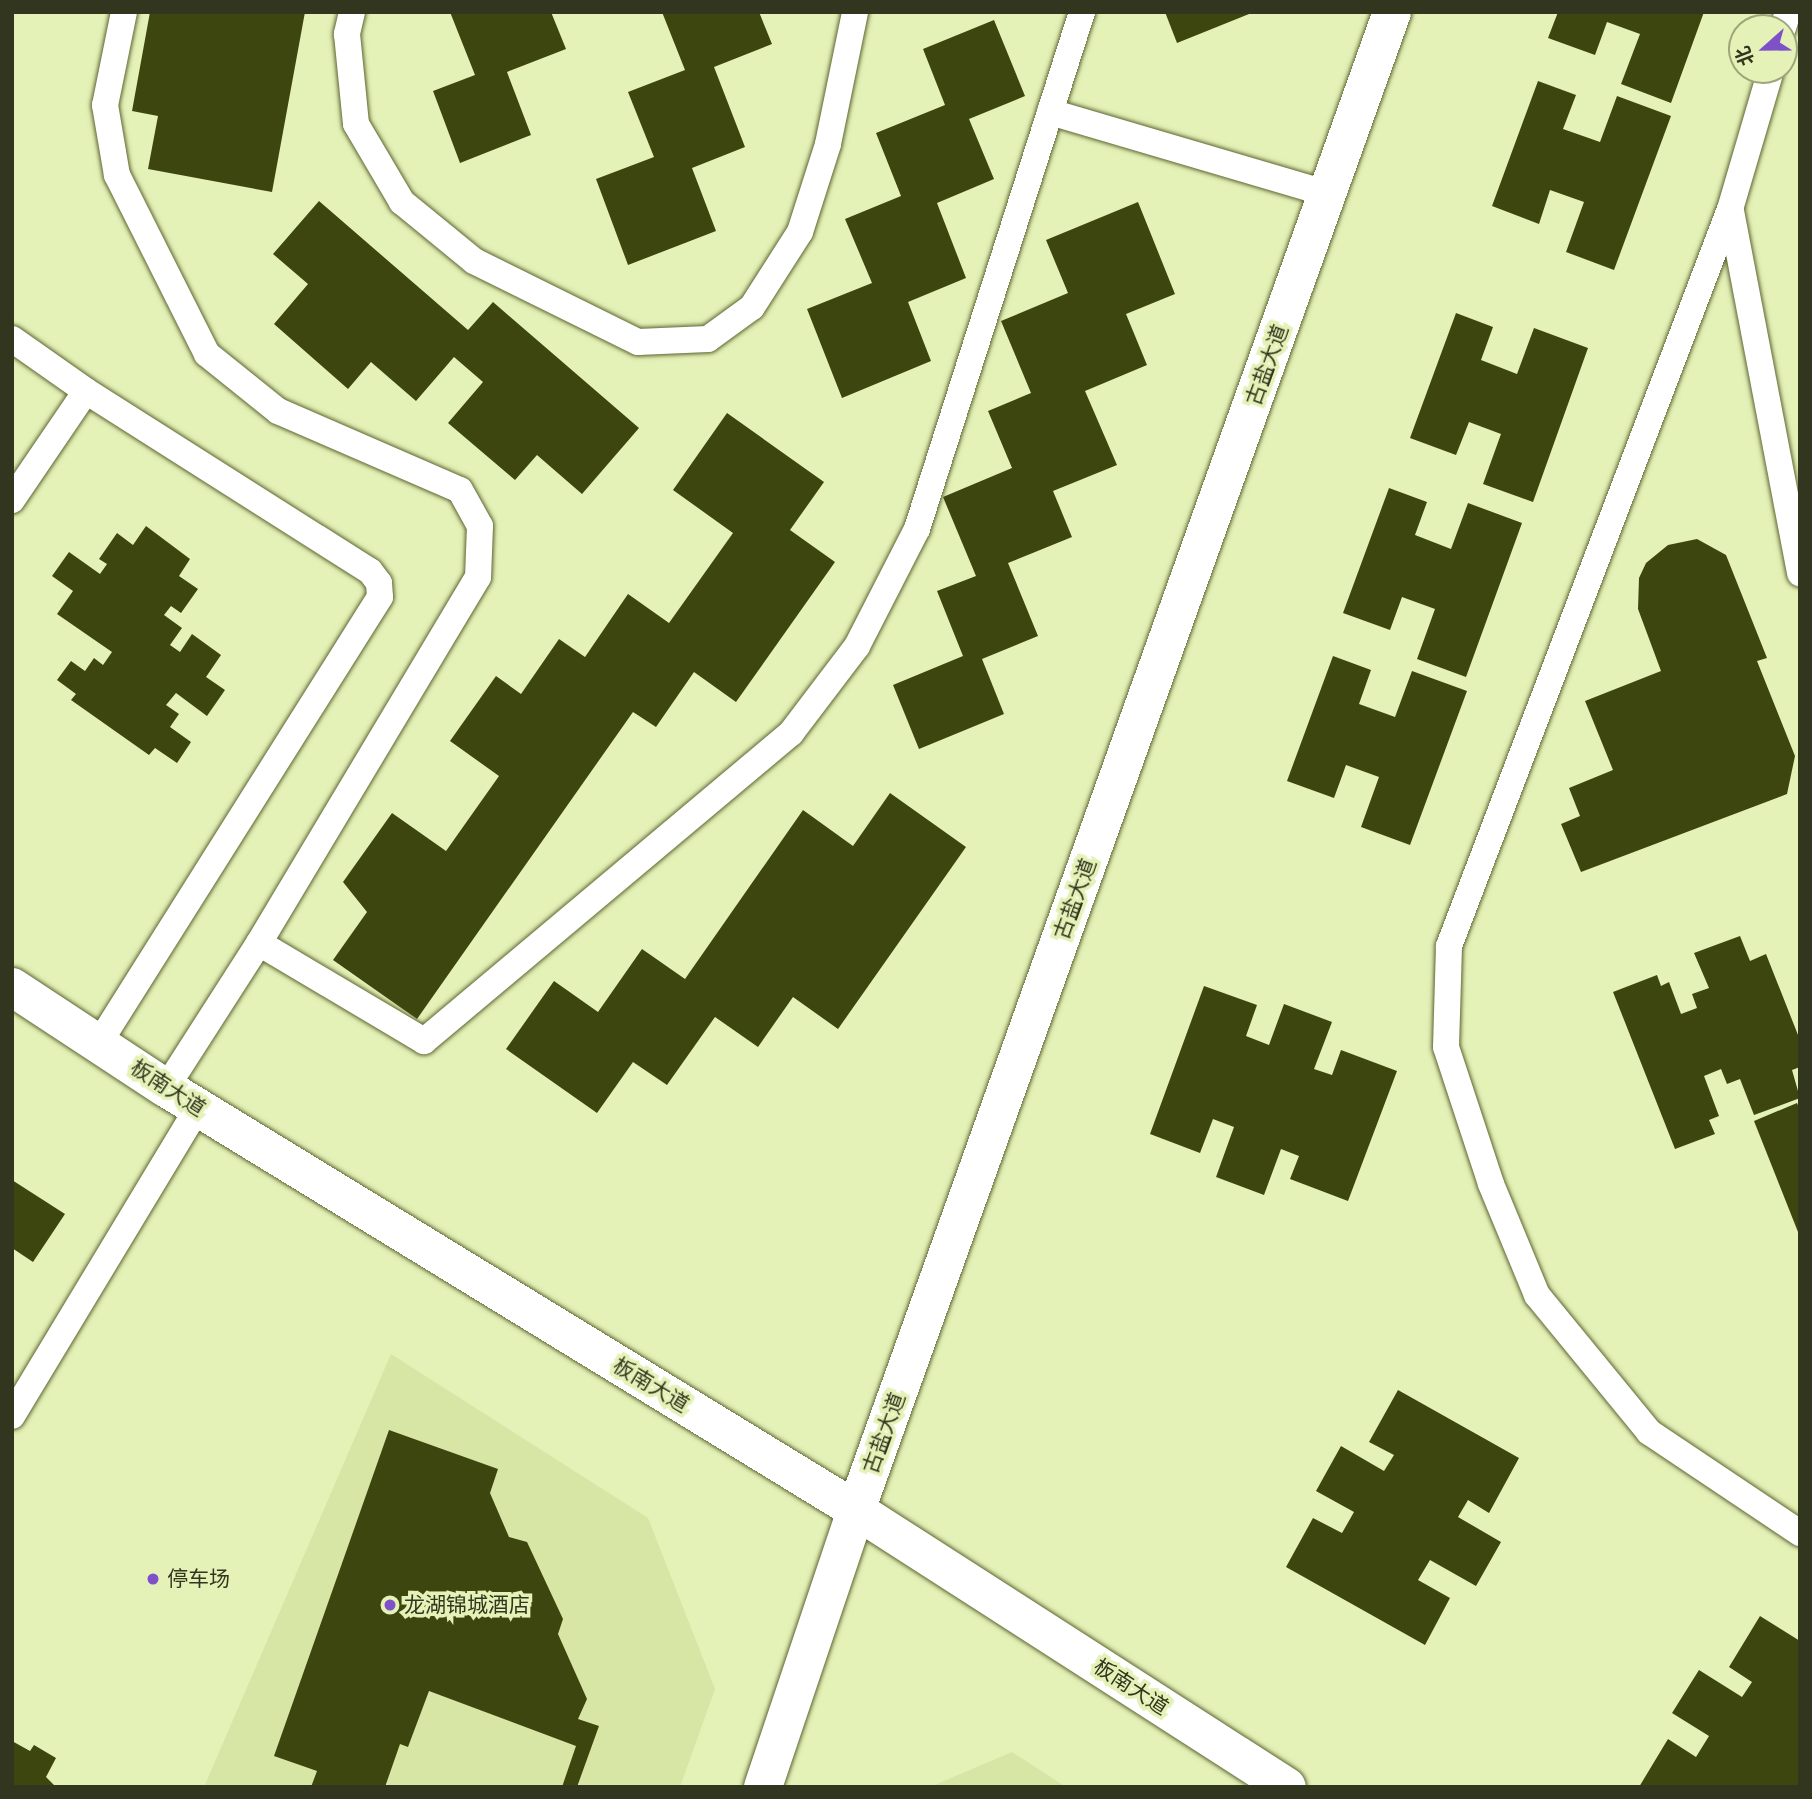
<!DOCTYPE html>
<html>
<head>
<meta charset="utf-8">
<style>
  body { margin:0 }
  #map { position:relative; width:1812px; height:1799px; overflow:hidden; background:#e4f1b7; font-family:Roboto,"Noto Sans SC",sans-serif }
  div>[style] { position:absolute }
  .built>* { inset:0; background:#d7e6a4 }
  .building>* { inset:0; background:#3e460f }
  .roads { filter:drop-shadow(0 0 2px #5c6631) drop-shadow(0 0 2px #5c6631) }
  .lane>* { height:26px; margin:-13px; padding:0 13px; transform-origin:13px; border-radius:13px; background:#fff }
  .secondary>* { height:38px; margin:-19px; padding:0 19px; transform-origin:19px; border-radius:19px; background:#fff }
  .dots>* { width:19px; height:19px; translate:-50% -50%; box-sizing:border-box; border:4px solid #e4f1b7; border-radius:50% }
  span { translate:-50% -50%; white-space:nowrap; text-align:center; line-height:1.15; -webkit-text-stroke:7px #e4f1b7; paint-order:stroke }
  .street-label { font-size:21px; color:#32361f }
  .poi-label { font-size:21px; color:#32361f }
  .left { translate:0 -50%; text-align:left }
  .frame { position:absolute; inset:0; border:14px solid #32361f; pointer-events:none }
  .north { position:absolute; left:1728px; top:14px; width:70px; height:70px; box-sizing:border-box; background:#e4f1b7; border:2px solid #9da67a; border-radius:50%; rotate:249deg; font-size:19px; font-weight:700; line-height:28px; text-align:center; color:#32361f }
  .north::after { content:''; display:block; margin:auto; width:24px; height:32px; background:#7f51c9; clip-path:polygon(50% 0,100% 100%,50% 72%,0 100%) }
</style>
</head>
<body>
<div id="map">
  <div class="built">
    <div style="clip-path:polygon(391px 1354px,648px 1518px,715px 1689px,680px 1787px,204px 1787px)"></div>
    <div style="clip-path:polygon(1012px 1752px,1066px 1787px,930px 1787px)"></div>
  </div>
  <div class="building">
    <div style="clip-path:polygon(150px 12px,305px 12px,272px 192px,148px 169px,158px 116px,132px 111px)"></div>
    <div style="clip-path:polygon(450px 12px,551px 12px,566px 49px,507px 72px,531px 135px,460px 163px,433px 91px,475px 75px)"></div>
    <div style="clip-path:polygon(662px 12px,759px 12px,772px 44px,714px 67px,745px 147px,692px 168px,716px 231px,628px 265px,596px 179px,654px 157px,628px 92px,685px 70px)"></div>
    <div style="clip-path:polygon(1165px 12px,1254px 12px,1177px 43px)"></div>
    <div style="clip-path:polygon(1558px 12px,1704px 12px,1671px 103px,1621px 84px,1640px 34px,1607px 22px,1595px 55px,1548px 38px)"></div>
    <div style="clip-path:polygon(994px 20px,1025px 96px,969px 119px,994px 179px,937px 203px,966px 278px,908px 302px,931px 361px,842px 398px,807px 309px,872px 283px,845px 219px,901px 196px,876px 133px,945px 105px,923px 49px)"></div>
    <div style="clip-path:polygon(1538px 81px,1576px 95px,1563px 129px,1600px 142px,1617px 96px,1671px 116px,1614px 270px,1566px 252px,1584px 202px,1550px 190px,1539px 224px,1492px 206px)"></div>
    <div style="clip-path:polygon(319px 201px,468px 330px,493px 302px,639px 428px,582px 494px,537px 455px,515px 480px,448px 423px,483px 382px,454px 357px,416px 401px,371px 362px,348px 389px,274px 324px,308px 284px,273px 254px)"></div>
    <div style="clip-path:polygon(1138px 202px,1175px 294px,1126px 314px,1147px 365px,1085px 391px,1117px 465px,1053px 491px,1072px 537px,1008px 563px,1038px 636px,982px 659px,1004px 714px,919px 749px,893px 685px,963px 656px,937px 591px,976px 576px,943px 497px,1012px 468px,988px 411px,1031px 393px,1001px 321px,1068px 293px,1046px 240px)"></div>
    <div style="clip-path:polygon(1456px 313px,1493px 327px,1481px 360px,1517px 374px,1534px 328px,1588px 348px,1533px 502px,1483px 484px,1501px 434px,1469px 422px,1456px 455px,1410px 438px)"></div>
    <div style="clip-path:polygon(727px 413px,824px 482px,790px 530px,835px 562px,736px 702px,694px 672px,656px 727px,633px 712px,417px 1019px,333px 960px,367px 912px,343px 882px,392px 813px,446px 851px,499px 776px,450px 741px,496px 676px,521px 694px,559px 639px,585px 657px,628px 594px,669px 623px,733px 533px,673px 490px)"></div>
    <div style="clip-path:polygon(1389px 488px,1427px 502px,1415px 535px,1451px 549px,1468px 503px,1522px 523px,1466px 677px,1417px 659px,1435px 609px,1402px 597px,1390px 630px,1343px 613px)"></div>
    <div style="clip-path:polygon(146px 526px,190px 559px,179px 576px,198px 589px,181px 613px,171px 606px,164px 615px,182px 628px,170px 645px,180px 652px,192px 634px,221px 655px,206px 677px,225px 690px,207px 716px,176px 693px,166px 705px,179px 714px,170px 727px,191px 742px,177px 763px,155px 748px,149px 755px,71px 700px,76px 694px,57px 680px,71px 661px,85px 671px,94px 658px,103px 665px,112px 652px,57px 614px,73px 591px,52px 576px,69px 552px,100px 574px,107px 564px,99px 559px,117px 533px,133px 545px)"></div>
    <div style="clip-path:polygon(1697px 539px,1726px 555px,1767px 658px,1757px 661px,1795px 756px,1787px 794px,1581px 872px,1561px 824px,1580px 816px,1569px 788px,1613px 770px,1585px 701px,1661px 671px,1638px 609px,1639px 578px,1646px 563px,1668px 545px)"></div>
    <div style="clip-path:polygon(1333px 656px,1371px 670px,1359px 704px,1395px 717px,1412px 671px,1467px 691px,1410px 845px,1361px 827px,1379px 777px,1346px 765px,1334px 798px,1287px 781px)"></div>
    <div style="clip-path:polygon(890px 793px,966px 847px,838px 1029px,793px 997px,758px 1047px,715px 1017px,667px 1085px,633px 1062px,597px 1113px,506px 1049px,554px 981px,598px 1012px,642px 949px,685px 979px,803px 810px,853px 846px)"></div>
    <div style="clip-path:polygon(1740px 936px,1750px 961px,1766px 954px,1800px 1040px,1800px 1067px,1792px 1070px,1800px 1098px,1754px 1115px,1740px 1079px,1727px 1084px,1721px 1069px,1704px 1076px,1719px 1116px,1709px 1120px,1715px 1134px,1675px 1149px,1613px 992px,1657px 975px,1661px 986px,1669px 982px,1681px 1014px,1697px 1008px,1692px 994px,1709px 988px,1694px 953px)"></div>
    <div style="clip-path:polygon(1204px 986px,1257px 1005px,1246px 1036px,1269px 1045px,1284px 1004px,1332px 1022px,1314px 1069px,1332px 1075px,1341px 1050px,1397px 1071px,1348px 1201px,1290px 1179px,1299px 1156px,1281px 1149px,1264px 1195px,1216px 1177px,1234px 1127px,1213px 1119px,1200px 1153px,1150px 1134px)"></div>
    <div style="clip-path:polygon(1797px 1103px,1800px 1110px,1800px 1237px,1754px 1121px)"></div>
    <div style="clip-path:polygon(12px 1180px,65px 1214px,33px 1262px,12px 1248px)"></div>
    <div style="clip-path:polygon(1398px 1390px,1519px 1458px,1489px 1513px,1468px 1500px,1458px 1517px,1501px 1542px,1476px 1586px,1430px 1560px,1418px 1580px,1450px 1598px,1425px 1645px,1286px 1567px,1313px 1518px,1342px 1533px,1354px 1512px,1316px 1491px,1341px 1446px,1384px 1471px,1394px 1455px,1369px 1442px)"></div>
    <div style="clip-path:polygon(389px 1430px,498px 1469px,490px 1493px,509px 1537px,527px 1542px,563px 1619px,558px 1634px,587px 1699px,578px 1719px,599px 1726px,577px 1787px,562px 1787px,576px 1746px,429px 1691px,408px 1747px,400px 1744px,385px 1787px,311px 1787px,317px 1771px,274px 1756px)"></div>
    <div style="clip-path:polygon(1760px 1616px,1800px 1641px,1800px 1787px,1639px 1787px,1668px 1739px,1696px 1757px,1709px 1736px,1672px 1713px,1699px 1670px,1742px 1697px,1752px 1682px,1729px 1667px)"></div>
    <div style="clip-path:polygon(12px 1741px,30px 1751px,34px 1745px,56px 1758px,46px 1777px,56px 1787px,12px 1787px)"></div>
  </div>
  <div class="roads">
    <div class="lane">
      <div style="left:124px;top:12px;width:95px;rotate:101.5deg"></div>
      <div style="left:105px;top:105px;width:71px;rotate:80.3deg"></div>
      <div style="left:117px;top:175px;width:200px;rotate:63.3deg"></div>
      <div style="left:207px;top:354px;width:91px;rotate:38.8deg"></div>
      <div style="left:278px;top:411px;width:198px;rotate:23.5deg"></div>
      <div style="left:460px;top:490px;width:41px;rotate:60.9deg"></div>
      <div style="left:480px;top:526px;width:51px;rotate:92.2deg"></div>
      <div style="left:478px;top:577px;width:427px;rotate:120.9deg"></div>
      <div style="left:259px;top:943px;width:172px;rotate:122.7deg"></div>
      <div style="left:352px;top:12px;width:23px;rotate:103deg"></div>
      <div style="left:347px;top:34px;width:90px;rotate:84.3deg"></div>
      <div style="left:356px;top:124px;width:91px;rotate:59.5deg"></div>
      <div style="left:402px;top:202px;width:93px;rotate:39.3deg"></div>
      <div style="left:474px;top:261px;width:183px;rotate:26.3deg"></div>
      <div style="left:638px;top:342px;width:70px;rotate:-2.5deg"></div>
      <div style="left:708px;top:339px;width:54px;rotate:-36deg"></div>
      <div style="left:752px;top:307px;width:89px;rotate:-57.4deg"></div>
      <div style="left:800px;top:232px;width:92px;rotate:-72.3deg"></div>
      <div style="left:828px;top:144px;width:135px;rotate:-78.4deg"></div>
      <div style="left:1783px;top:28px;width:17px;rotate:-73deg"></div>
      <div style="left:1771px;top:70px;width:145px;rotate:106.4deg"></div>
      <div style="left:1730px;top:209px;width:789px;rotate:110.87deg"></div>
      <div style="left:1449px;top:946px;width:101px;rotate:91.7deg"></div>
      <div style="left:1446px;top:1047px;width:144px;rotate:71.8deg"></div>
      <div style="left:1491px;top:1184px;width:120px;rotate:67.5deg"></div>
      <div style="left:1537px;top:1295px;width:177px;rotate:50.7deg"></div>
      <div style="left:1649px;top:1432px;width:182px;rotate:33.8deg"></div>
      <div style="left:1050px;top:112px;width:290px;rotate:16.4deg"></div>
      <div style="left:1731px;top:211px;width:369px;rotate:79.2deg"></div>
      <div style="left:12px;top:339px;width:90px;rotate:35.1deg"></div>
      <div style="left:86px;top:391px;width:132px;rotate:124.2deg"></div>
      <div style="left:86px;top:391px;width:336px;rotate:32.4deg"></div>
      <div style="left:370px;top:571px;width:15px;rotate:53deg"></div>
      <div style="left:379px;top:583px;width:14px;rotate:86deg"></div>
      <div style="left:380px;top:597px;width:527px;rotate:122.21deg"></div>
      <div style="left:259px;top:943px;width:192px;rotate:30.7deg"></div>
      <div style="left:424px;top:1041px;width:479px;rotate:-40deg"></div>
      <div style="left:791px;top:733px;width:109px;rotate:-52.8deg"></div>
      <div style="left:857px;top:646px;width:131px;rotate:-62.9deg"></div>
      <div style="left:917px;top:529px;width:543px;rotate:-72.3deg"></div>
      <div style="left:12px;top:1416px;width:360px;rotate:-58.9deg"></div>
    </div>
    <div class="secondary">
      <div style="left:12px;top:987px;width:184px;rotate:33.3deg"></div>
      <div style="left:166px;top:1088px;width:809px;rotate:31.45deg"></div>
      <div style="left:856px;top:1510px;width:512px;rotate:32.73deg"></div>
      <div style="left:763px;top:1787px;width:292px;rotate:-71.4deg"></div>
      <div style="left:856px;top:1510px;width:1591px;rotate:-70.31deg"></div>
    </div>
  </div>
  <div class="dots">
    <div style="left:153px;top:1579px;background:#7f51c9"></div>
    <div style="left:390px;top:1605px;background:#7f51c9"></div>
  </div>
  <div class="street-label">
    <span style="left:1267px;top:365px;rotate:-70deg">古盐大道</span>
    <span style="left:1075px;top:899px;rotate:-70deg">古盐大道</span>
    <span style="left:168px;top:1088px;rotate:33deg">板南大道</span>
    <span style="left:651px;top:1385px;rotate:31deg">板南大道</span>
    <span style="left:884px;top:1433px;rotate:-70deg">古盐大道</span>
    <span style="left:1131px;top:1687px;rotate:33deg">板南大道</span>
  </div>
  <div class="poi-label">
    <span class="left" style="left:167px;top:1579px">停车场</span>
    <span class="left" style="left:404px;top:1605px">龙湖锦城酒店</span>
  </div>
  <div class="frame"></div>
  <div class="north">北</div>
</div>
</body>
</html>
